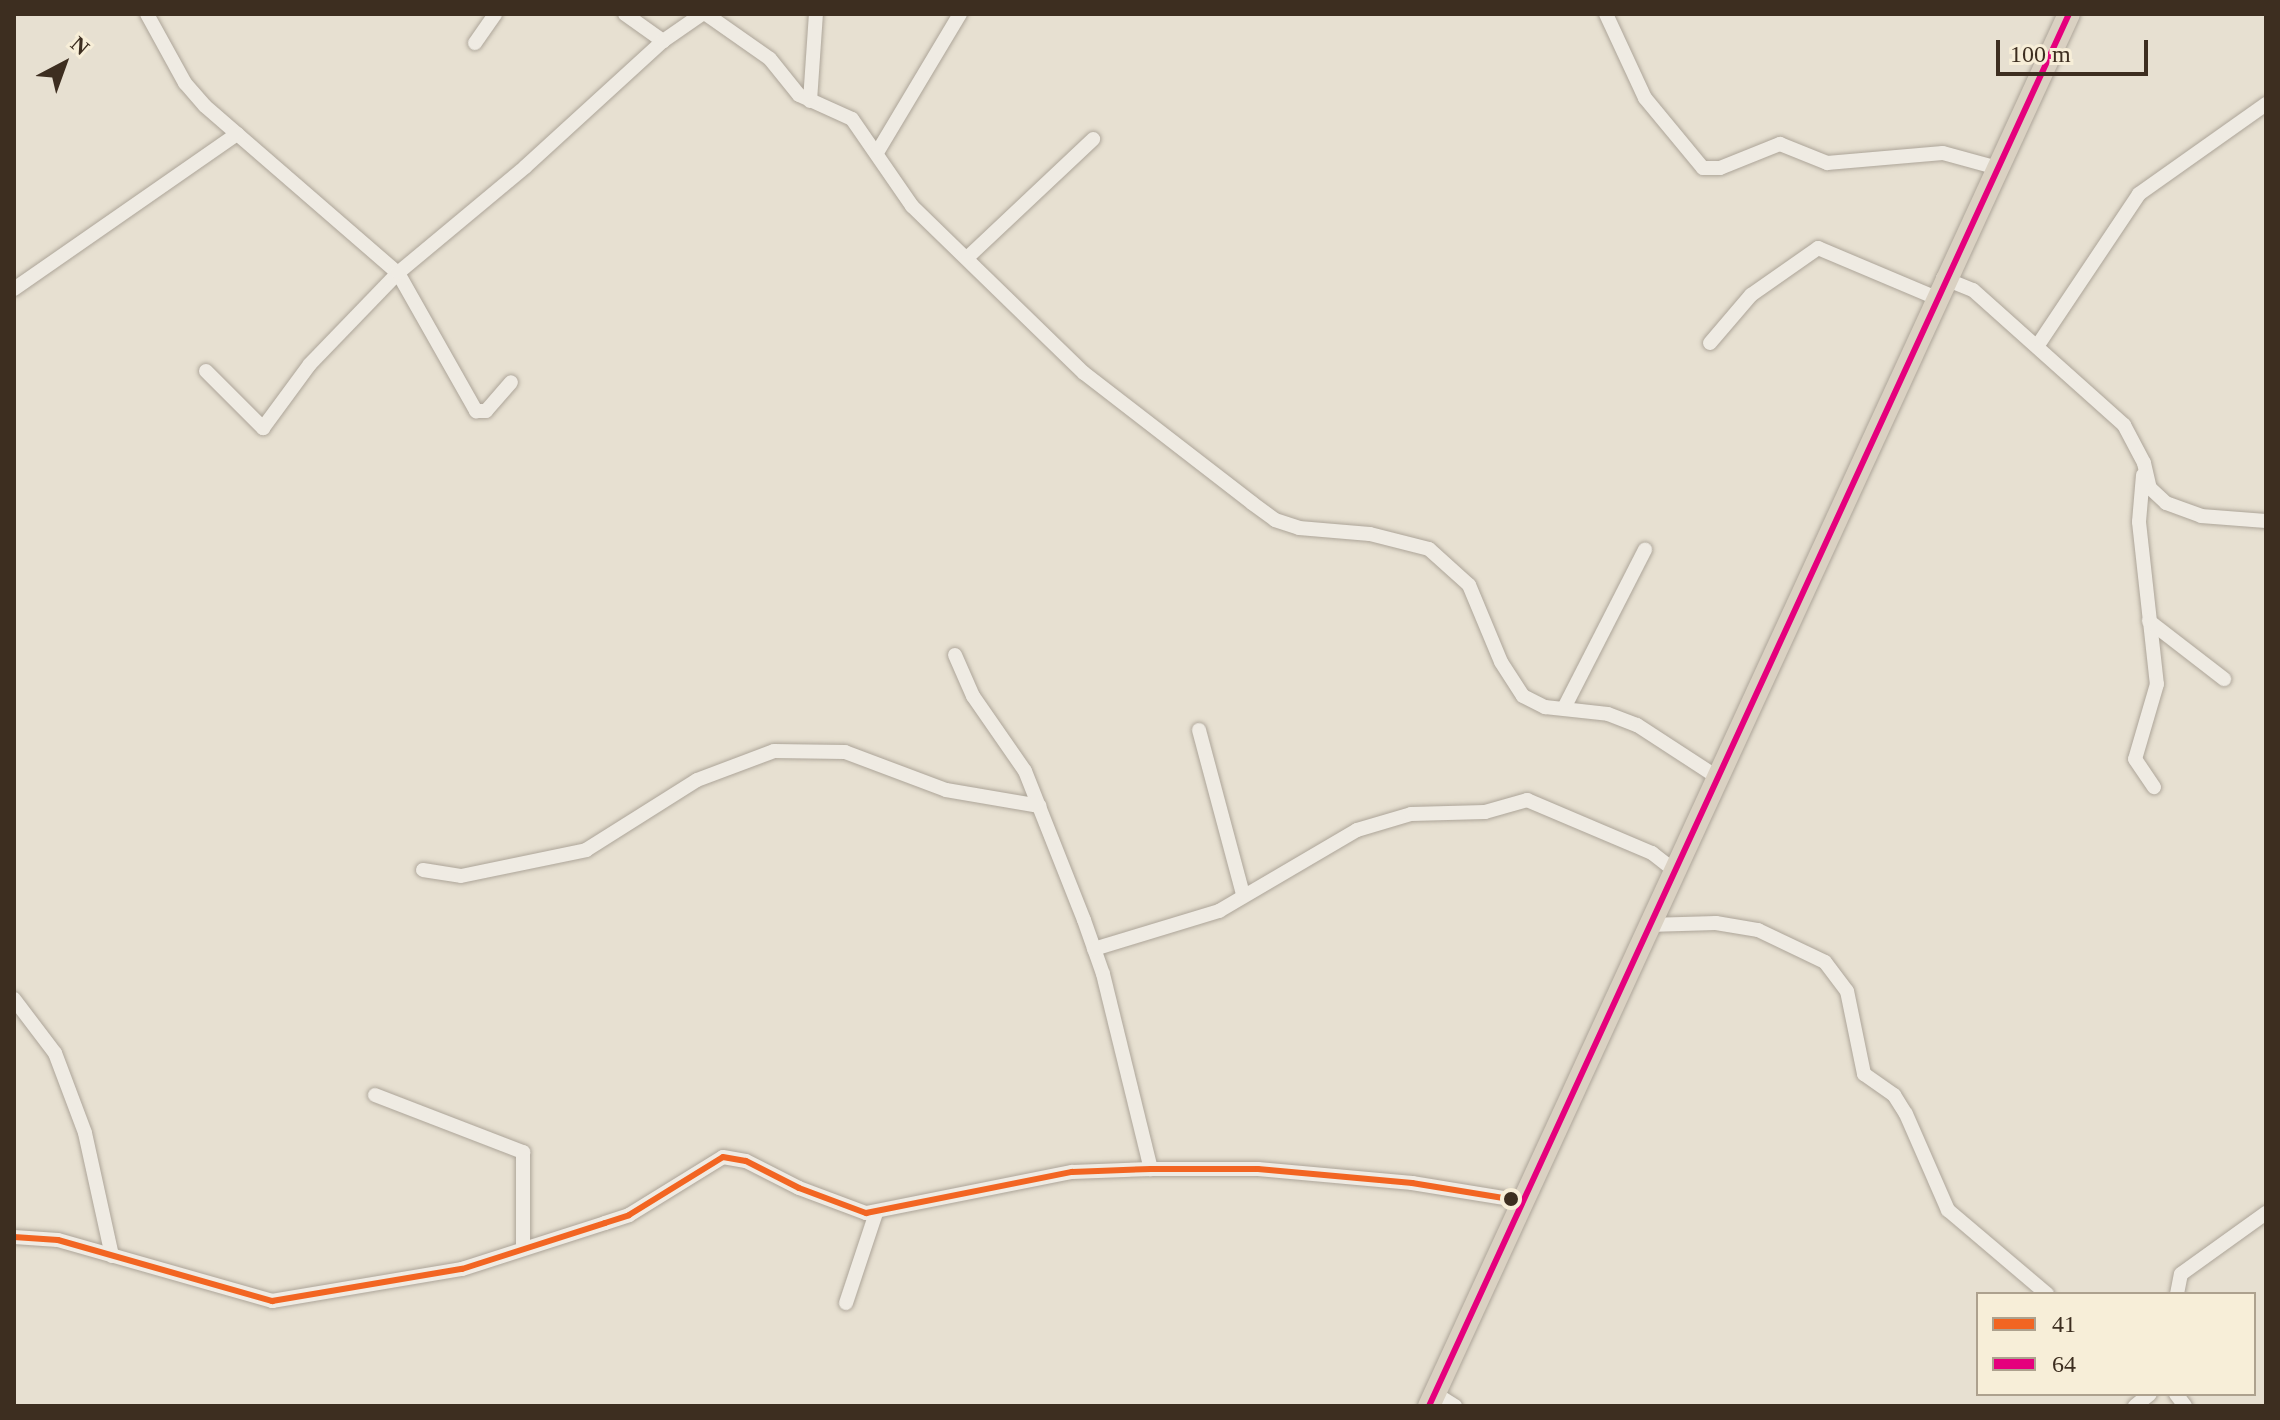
<!DOCTYPE html>
<html>
<head>
<meta charset="utf-8">
<style>
  body { margin:0 }
  #map { position:relative; width:2280px; height:1420px; overflow:hidden; background:#e7e0d1; font-family:Georgia,serif }
  div>[style] { position:absolute }
  .roads { filter:drop-shadow(0 0 2px #ada599) drop-shadow(0 0 2px #ada599) }
  .minor>* { height:14px; margin:-7px; padding:0 7px; transform-origin:7px; border-radius:7px; background:#efebe3 }
  .highway>* { height:22px; margin:-11px; padding:0 11px; transform-origin:11px; border-radius:11px; background:#dad1c2 }
  .bus-1>* { height:6px; margin:-3px; padding:0 3px; transform-origin:3px; border-radius:3px; background:#f26522 }
  .bus-2>* { height:6px; margin:-3px; padding:0 3px; transform-origin:3px; border-radius:3px; background:#e5007d }
  .dots>* { width:22px; height:22px; translate:-50% -50%; box-sizing:border-box; border:4px solid #f7eed8; border-radius:50% }
  span { translate:-50% -50%; white-space:nowrap; text-align:center; line-height:1.15; -webkit-text-stroke:6px #f7eed8; paint-order:stroke }
  .frame { position:absolute; inset:0; border:16px solid #3d2e20; pointer-events:none }
  .legend { position:absolute; left:1976px; top:1292px; width:280px; height:104px; box-sizing:border-box; background:#f7eed8; border:2px solid #ada18e; margin:0; padding:10px 14px; list-style:none; font-size:24px; color:#3d2e20 }
  .legend li { display:flex; align-items:center; gap:16px; height:40px }
  .legend b { width:40px; border:2px solid #ada18e }
  .north { position:absolute; left:24px; top:24px; width:80px; height:80px; -webkit-text-stroke:6px #f7eed8; paint-order:stroke; rotate:41deg; font-size:22px; font-weight:700; line-height:32px; text-align:center; color:#3d2e20 }
  .north::after { content:''; display:block; margin:auto; width:28px; height:36px; background:#3d2e20; clip-path:polygon(50% 0,100% 100%,50% 72%,0 100%) }
  .scale { position:absolute; left:1996px; top:40px; width:152px; height:36px; box-sizing:border-box; border:4px solid #3d2e20; border-top:0; padding-left:10px; font-size:24px; line-height:28px; white-space:nowrap; color:#3d2e20; -webkit-text-stroke:6px #f7eed8; paint-order:stroke }
</style>
</head>
<body>
<div id="map">
  <div class="roads">
    <div class="minor">
      <div style="left:147px;top:14px;width:79px;rotate:61.2deg"></div>
      <div style="left:185px;top:83px;width:30px;rotate:49deg"></div>
      <div style="left:205px;top:106px;width:255px;rotate:40.9deg"></div>
      <div style="left:398px;top:273px;width:159px;rotate:60.5deg"></div>
      <div style="left:476px;top:411px;width:10px"></div>
      <div style="left:486px;top:411px;width:38px;rotate:-49deg"></div>
      <div style="left:625px;top:14px;width:47px;rotate:35.4deg"></div>
      <div style="left:706px;top:14px;width:78px;rotate:35.1deg"></div>
      <div style="left:770px;top:59px;width:46px;rotate:51.1deg"></div>
      <div style="left:799px;top:95px;width:58px;rotate:24.4deg"></div>
      <div style="left:852px;top:119px;width:106px;rotate:55.4deg"></div>
      <div style="left:912px;top:206px;width:240px;rotate:44.2deg"></div>
      <div style="left:1084px;top:373px;width:212px;rotate:37.7deg"></div>
      <div style="left:1252px;top:503px;width:29px;rotate:36deg"></div>
      <div style="left:1275px;top:520px;width:25px;rotate:18deg"></div>
      <div style="left:1299px;top:528px;width:71px;rotate:4.8deg"></div>
      <div style="left:1370px;top:534px;width:61px;rotate:14.3deg"></div>
      <div style="left:1429px;top:549px;width:54px;rotate:42deg"></div>
      <div style="left:1469px;top:585px;width:83px;rotate:67.4deg"></div>
      <div style="left:1501px;top:662px;width:40px;rotate:57.1deg"></div>
      <div style="left:1523px;top:696px;width:25px;rotate:27deg"></div>
      <div style="left:1545px;top:707px;width:63px;rotate:6.3deg"></div>
      <div style="left:1608px;top:714px;width:31px;rotate:21deg"></div>
      <div style="left:1637px;top:725px;width:95px;rotate:33deg"></div>
      <div style="left:1606px;top:14px;width:93px;rotate:65.1deg"></div>
      <div style="left:1645px;top:98px;width:91px;rotate:50.4deg"></div>
      <div style="left:1703px;top:168px;width:17px"></div>
      <div style="left:1720px;top:168px;width:65px;rotate:-21.8deg"></div>
      <div style="left:1780px;top:144px;width:51px;rotate:22deg"></div>
      <div style="left:1827px;top:163px;width:116px;rotate:-4.9deg"></div>
      <div style="left:1943px;top:153px;width:53px;rotate:15.4deg"></div>
      <div style="left:475px;top:43px;width:35px;rotate:-55deg"></div>
      <div style="left:810px;top:101px;width:87px;rotate:-86.1deg"></div>
      <div style="left:878px;top:151px;width:160px;rotate:-59.1deg"></div>
      <div style="left:968px;top:257px;width:172px;rotate:-43.3deg"></div>
      <div style="left:1943px;top:278px;width:32px;rotate:22deg"></div>
      <div style="left:1973px;top:290px;width:203px;rotate:41.8deg"></div>
      <div style="left:2124px;top:425px;width:43px;rotate:62.2deg"></div>
      <div style="left:2144px;top:463px;width:26px;rotate:77deg"></div>
      <div style="left:2150px;top:488px;width:22px;rotate:43deg"></div>
      <div style="left:2166px;top:503px;width:37px;rotate:20deg"></div>
      <div style="left:2201px;top:516px;width:65px;rotate:4.4deg"></div>
      <div style="left:14px;top:289px;width:272px;rotate:-34.8deg"></div>
      <div style="left:1710px;top:343px;width:63px;rotate:-49.5deg"></div>
      <div style="left:1751px;top:295px;width:82px;rotate:-35deg"></div>
      <div style="left:1818px;top:248px;width:126px;rotate:22.9deg"></div>
      <div style="left:2038px;top:345px;width:182px;rotate:-56.2deg"></div>
      <div style="left:2139px;top:194px;width:156px;rotate:-35.3deg"></div>
      <div style="left:206px;top:371px;width:81px;rotate:45deg"></div>
      <div style="left:263px;top:428px;width:79px;rotate:-53.7deg"></div>
      <div style="left:310px;top:364px;width:127px;rotate:-46deg"></div>
      <div style="left:398px;top:273px;width:165px;rotate:-39.8deg"></div>
      <div style="left:525px;top:167px;width:187px;rotate:-42.4deg"></div>
      <div style="left:663px;top:41px;width:47px;rotate:-34.7deg"></div>
      <div style="left:2143px;top:475px;width:47px;rotate:94.9deg"></div>
      <div style="left:2139px;top:522px;width:163px;rotate:83.7deg"></div>
      <div style="left:2157px;top:684px;width:78px;rotate:106.3deg"></div>
      <div style="left:2135px;top:759px;width:34px;rotate:56deg"></div>
      <div style="left:2149px;top:621px;width:95px;rotate:37.7deg"></div>
      <div style="left:955px;top:655px;width:45px;rotate:66.3deg"></div>
      <div style="left:973px;top:696px;width:91px;rotate:55.3deg"></div>
      <div style="left:1025px;top:771px;width:160px;rotate:68.4deg"></div>
      <div style="left:1084px;top:920px;width:57px;rotate:70.6deg"></div>
      <div style="left:1103px;top:974px;width:201px;rotate:76.2deg"></div>
      <div style="left:1564px;top:708px;width:178px;rotate:-62.9deg"></div>
      <div style="left:1199px;top:730px;width:170px;rotate:75deg"></div>
      <div style="left:423px;top:870px;width:38px;rotate:9deg"></div>
      <div style="left:461px;top:876px;width:128px;rotate:-11.7deg"></div>
      <div style="left:586px;top:850px;width:131px;rotate:-32.2deg"></div>
      <div style="left:697px;top:780px;width:82px;rotate:-20.6deg"></div>
      <div style="left:774px;top:751px;width:71px;rotate:0.8deg"></div>
      <div style="left:845px;top:752px;width:108px;rotate:20.6deg"></div>
      <div style="left:946px;top:790px;width:95px;rotate:9.7deg"></div>
      <div style="left:1648px;top:925px;width:68px;rotate:-1.7deg"></div>
      <div style="left:1716px;top:923px;width:43px;rotate:9.5deg"></div>
      <div style="left:1758px;top:930px;width:74px;rotate:25.5deg"></div>
      <div style="left:1825px;top:962px;width:36px;rotate:53deg"></div>
      <div style="left:1847px;top:991px;width:85px;rotate:78.4deg"></div>
      <div style="left:1864px;top:1074px;width:37px;rotate:35deg"></div>
      <div style="left:1894px;top:1095px;width:22px;rotate:58deg"></div>
      <div style="left:1906px;top:1114px;width:105px;rotate:66.4deg"></div>
      <div style="left:1948px;top:1210px;width:130px;rotate:40.3deg"></div>
      <div style="left:1094px;top:949px;width:131px;rotate:-16.9deg"></div>
      <div style="left:1219px;top:911px;width:160px;rotate:-30.4deg"></div>
      <div style="left:1357px;top:830px;width:56px;rotate:-16.5deg"></div>
      <div style="left:1411px;top:814px;width:74px;rotate:-1.5deg"></div>
      <div style="left:1485px;top:812px;width:44px;rotate:-15.9deg"></div>
      <div style="left:1527px;top:800px;width:136px;rotate:23deg"></div>
      <div style="left:1652px;top:853px;width:28px;rotate:38deg"></div>
      <div style="left:14px;top:999px;width:68px;rotate:52.8deg"></div>
      <div style="left:55px;top:1053px;width:85px;rotate:69.4deg"></div>
      <div style="left:85px;top:1133px;width:126px;rotate:77.6deg"></div>
      <div style="left:375px;top:1095px;width:159px;rotate:21.1deg"></div>
      <div style="left:523px;top:1152px;width:97px;rotate:90deg"></div>
      <div style="left:14px;top:1237px;width:44px;rotate:3.9deg"></div>
      <div style="left:58px;top:1240px;width:223px;rotate:15.9deg"></div>
      <div style="left:272px;top:1301px;width:193px;rotate:-9.6deg"></div>
      <div style="left:462px;top:1269px;width:150px;rotate:-17.8deg"></div>
      <div style="left:605px;top:1223px;width:25px;rotate:-18deg"></div>
      <div style="left:629px;top:1215px;width:110px;rotate:-31.7deg"></div>
      <div style="left:723px;top:1157px;width:23px;rotate:10deg"></div>
      <div style="left:746px;top:1161px;width:59px;rotate:27deg"></div>
      <div style="left:799px;top:1188px;width:72px;rotate:20.5deg"></div>
      <div style="left:866px;top:1213px;width:210px;rotate:-11.3deg"></div>
      <div style="left:1072px;top:1172px;width:79px;rotate:-2.2deg"></div>
      <div style="left:1151px;top:1169px;width:107px"></div>
      <div style="left:1258px;top:1169px;width:155px;rotate:5.2deg"></div>
      <div style="left:1412px;top:1183px;width:111px;rotate:9.3deg"></div>
      <div style="left:2177px;top:1294px;width:20px;rotate:-79deg"></div>
      <div style="left:2181px;top:1274px;width:105px;rotate:-35.7deg"></div>
      <div style="left:846px;top:1303px;width:95px;rotate:-71.6deg"></div>
      <div style="left:1434px;top:1393px;width:25px;rotate:32deg"></div>
      <div style="left:2176px;top:1394px;width:15px;rotate:53deg"></div>
      <div style="left:2135px;top:1406px;width:19px;rotate:-39deg"></div>
    </div>
    <div class="highway">
      <div style="left:1429px;top:1406px;width:1532px;rotate:-65.31deg"></div>
    </div>
  </div>
  <div class="bus-1">
    <div style="left:14px;top:1237px;width:44px;rotate:3.9deg"></div>
    <div style="left:58px;top:1240px;width:223px;rotate:15.9deg"></div>
    <div style="left:272px;top:1301px;width:193px;rotate:-9.6deg"></div>
    <div style="left:462px;top:1269px;width:150px;rotate:-17.8deg"></div>
    <div style="left:605px;top:1223px;width:25px;rotate:-18deg"></div>
    <div style="left:629px;top:1215px;width:110px;rotate:-31.7deg"></div>
    <div style="left:723px;top:1157px;width:23px;rotate:10deg"></div>
    <div style="left:746px;top:1161px;width:59px;rotate:27deg"></div>
    <div style="left:799px;top:1188px;width:72px;rotate:20.5deg"></div>
    <div style="left:866px;top:1213px;width:210px;rotate:-11.3deg"></div>
    <div style="left:1072px;top:1172px;width:79px;rotate:-2.2deg"></div>
    <div style="left:1151px;top:1169px;width:107px"></div>
    <div style="left:1258px;top:1169px;width:155px;rotate:5.2deg"></div>
    <div style="left:1412px;top:1183px;width:111px;rotate:9.3deg"></div>
  </div>
  <div class="bus-2">
    <div style="left:1429px;top:1406px;width:1532px;rotate:-65.31deg"></div>
  </div>
  <div class="dots">
    <div style="left:1511px;top:1199px;background:#3d2e20"></div>
  </div>
  <div class="frame"></div>
  <ul class="legend">
  <li><b style="height:10px;background:#f26522"></b>41</li>
  <li><b style="height:10px;background:#e5007d"></b>64</li>
  </ul>
  <div class="north">N</div>
  <div class="scale">100 m</div>
</div>
</body>
</html>
